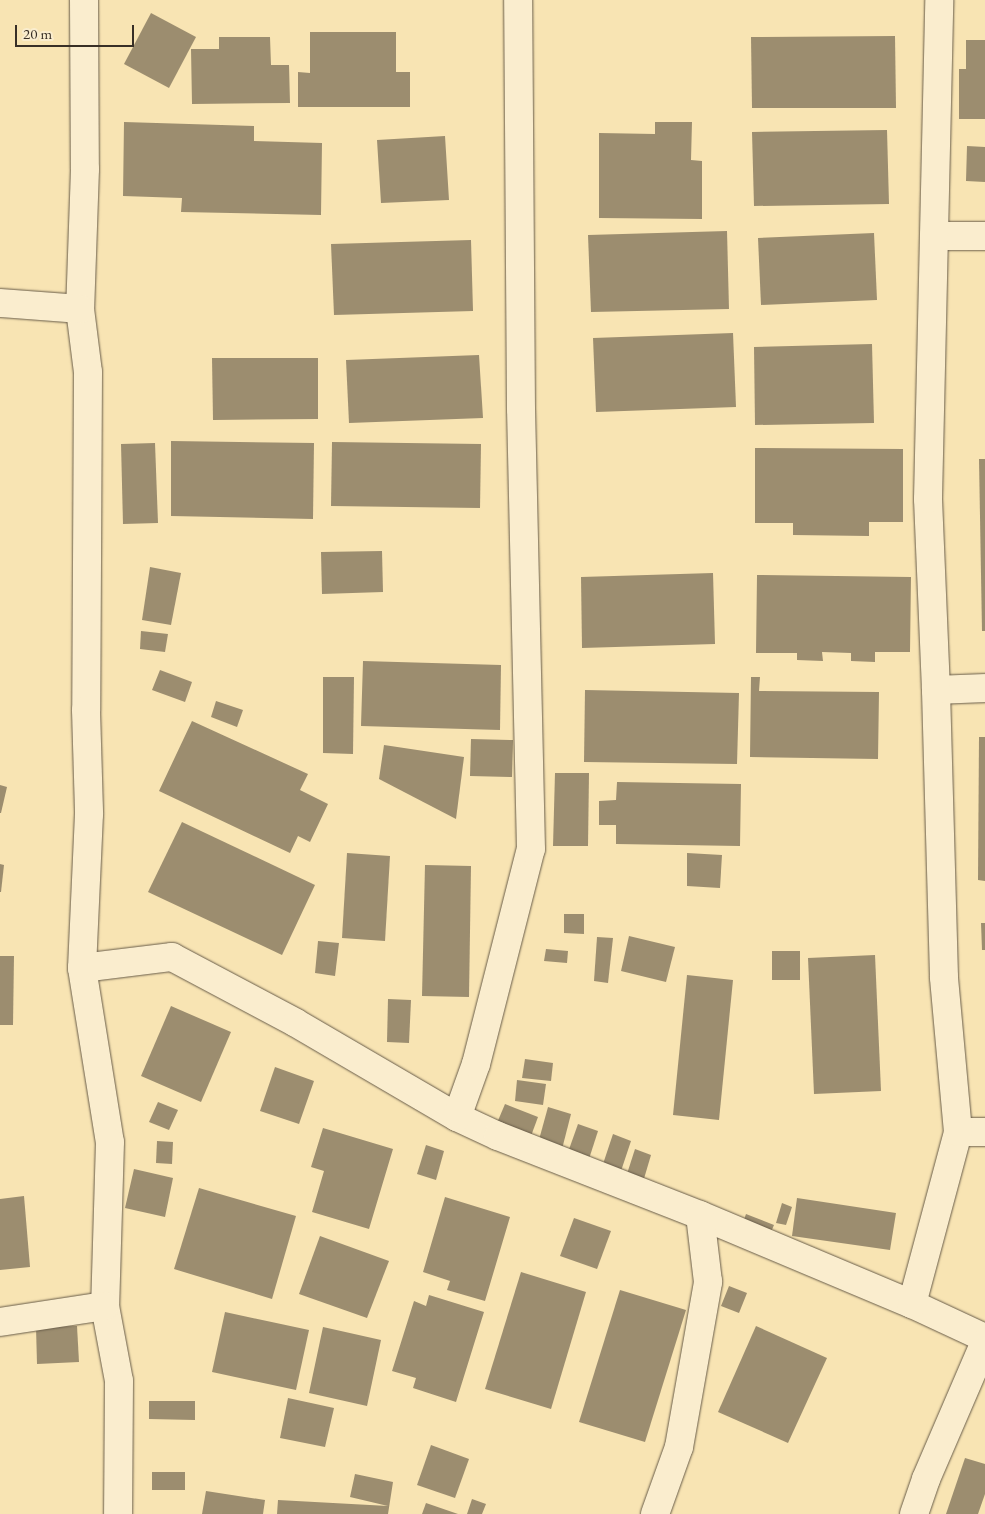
<!DOCTYPE html>
<html>
<head>
<meta charset="utf-8">
<style>
  body { margin:0 }
  #map { position:relative; width:985px; height:1514px; overflow:hidden; background:#f8e4b3; font-family:"EB Garamond",serif }
  div>[style] { position:absolute }
  .building>* { inset:0; background:#9c8d6f }
  .roads { filter:drop-shadow(0 0 1px #685c49) drop-shadow(0 0 1px #685c49) }
  .minor>* { height:28px; margin:-14px; padding:0 14px; transform-origin:14px; border-radius:14px; background:#faedce }
  span { translate:-50% -50%; white-space:nowrap; text-align:center; line-height:1.15; -webkit-text-stroke:4px #faedce; paint-order:stroke }
  .scale { position:absolute; left:15px; top:25px; width:119px; height:22px; box-sizing:border-box; border:2px solid #382f26; border-top:0; padding-left:6px; font-size:15px; line-height:18px; white-space:nowrap; color:#382f26; -webkit-text-stroke:4px #faedce; paint-order:stroke }
</style>
</head>
<body>
<div id="map">
  <div class="building">
    <div style="clip-path:polygon(151px 13px,196px 37px,169px 88px,124px 64px)"></div>
    <div style="clip-path:polygon(310px 32px,396px 32px,396px 72px,410px 72px,410px 107px,298px 107px,298px 72px,310px 73px)"></div>
    <div style="clip-path:polygon(895px 36px,896px 108px,752px 108px,751px 37px)"></div>
    <div style="clip-path:polygon(219px 37px,270px 37px,271px 65px,289px 65px,290px 103px,192px 104px,191px 49px,219px 49px)"></div>
    <div style="clip-path:polygon(966px 40px,985px 40px,985px 119px,959px 119px,959px 69px,966px 69px)"></div>
    <div style="clip-path:polygon(124px 122px,254px 126px,254px 141px,322px 143px,321px 215px,181px 212px,182px 198px,123px 196px)"></div>
    <div style="clip-path:polygon(655px 122px,692px 122px,691px 160px,702px 161px,702px 219px,599px 218px,599px 133px,655px 134px)"></div>
    <div style="clip-path:polygon(887px 130px,889px 204px,754px 206px,752px 132px)"></div>
    <div style="clip-path:polygon(445px 136px,449px 200px,381px 203px,377px 140px)"></div>
    <div style="clip-path:polygon(967px 146px,985px 147px,985px 182px,966px 181px)"></div>
    <div style="clip-path:polygon(727px 231px,729px 309px,591px 312px,588px 235px)"></div>
    <div style="clip-path:polygon(874px 233px,877px 300px,761px 305px,758px 238px)"></div>
    <div style="clip-path:polygon(471px 240px,473px 311px,334px 315px,331px 244px)"></div>
    <div style="clip-path:polygon(733px 333px,736px 407px,596px 412px,593px 338px)"></div>
    <div style="clip-path:polygon(872px 344px,874px 423px,755px 425px,754px 347px)"></div>
    <div style="clip-path:polygon(479px 355px,483px 418px,349px 423px,346px 360px)"></div>
    <div style="clip-path:polygon(212px 358px,318px 358px,318px 419px,213px 420px)"></div>
    <div style="clip-path:polygon(171px 441px,314px 443px,313px 519px,171px 516px)"></div>
    <div style="clip-path:polygon(332px 442px,481px 444px,480px 508px,331px 506px)"></div>
    <div style="clip-path:polygon(155px 443px,158px 523px,123px 524px,121px 444px)"></div>
    <div style="clip-path:polygon(755px 448px,903px 449px,903px 522px,869px 522px,869px 536px,793px 535px,793px 523px,755px 523px)"></div>
    <div style="clip-path:polygon(979px 459px,985px 459px,985px 631px,982px 631px)"></div>
    <div style="clip-path:polygon(382px 551px,383px 592px,322px 594px,321px 552px)"></div>
    <div style="clip-path:polygon(150px 567px,181px 573px,171px 625px,142px 620px)"></div>
    <div style="clip-path:polygon(713px 573px,715px 644px,582px 648px,581px 577px)"></div>
    <div style="clip-path:polygon(757px 575px,911px 577px,910px 652px,875px 652px,875px 662px,851px 661px,851px 653px,822px 652px,823px 661px,797px 660px,797px 653px,756px 653px)"></div>
    <div style="clip-path:polygon(141px 631px,168px 634px,165px 652px,140px 649px)"></div>
    <div style="clip-path:polygon(363px 661px,501px 665px,500px 730px,361px 726px)"></div>
    <div style="clip-path:polygon(160px 670px,192px 682px,185px 702px,152px 690px)"></div>
    <div style="clip-path:polygon(323px 677px,354px 677px,353px 754px,323px 753px)"></div>
    <div style="clip-path:polygon(751px 677px,760px 677px,759px 691px,879px 692px,878px 759px,750px 757px)"></div>
    <div style="clip-path:polygon(585px 690px,739px 693px,737px 764px,584px 762px)"></div>
    <div style="clip-path:polygon(216px 701px,243px 710px,237px 727px,211px 717px)"></div>
    <div style="clip-path:polygon(192px 721px,308px 774px,300px 790px,328px 804px,310px 842px,298px 836px,290px 853px,159px 791px)"></div>
    <div style="clip-path:polygon(979px 737px,985px 737px,985px 881px,978px 880px)"></div>
    <div style="clip-path:polygon(471px 739px,513px 740px,512px 777px,470px 776px)"></div>
    <div style="clip-path:polygon(384px 745px,464px 757px,456px 819px,379px 779px)"></div>
    <div style="clip-path:polygon(555px 773px,589px 773px,588px 846px,553px 846px)"></div>
    <div style="clip-path:polygon(617px 782px,741px 784px,740px 846px,616px 844px,616px 825px,599px 825px,599px 801px,616px 800px)"></div>
    <div style="clip-path:polygon(0 785px,7px 787px,1px 813px,0 813px)"></div>
    <div style="clip-path:polygon(182px 822px,315px 885px,282px 955px,148px 892px)"></div>
    <div style="clip-path:polygon(347px 853px,390px 856px,385px 941px,342px 938px)"></div>
    <div style="clip-path:polygon(687px 853px,722px 855px,720px 888px,687px 886px)"></div>
    <div style="clip-path:polygon(0 864px,4px 865px,1px 892px,0 892px)"></div>
    <div style="clip-path:polygon(425px 865px,471px 866px,469px 997px,422px 996px)"></div>
    <div style="clip-path:polygon(564px 914px,584px 914px,584px 934px,564px 933px)"></div>
    <div style="clip-path:polygon(981px 923px,985px 923px,985px 950px,982px 950px)"></div>
    <div style="clip-path:polygon(629px 936px,675px 947px,666px 982px,621px 971px)"></div>
    <div style="clip-path:polygon(597px 937px,613px 938px,608px 983px,594px 981px)"></div>
    <div style="clip-path:polygon(318px 941px,339px 943px,335px 976px,315px 973px)"></div>
    <div style="clip-path:polygon(546px 949px,568px 951px,567px 963px,544px 961px)"></div>
    <div style="clip-path:polygon(772px 951px,800px 951px,800px 980px,772px 980px)"></div>
    <div style="clip-path:polygon(875px 955px,881px 1091px,814px 1094px,808px 958px)"></div>
    <div style="clip-path:polygon(0 956px,14px 956px,13px 1025px,0 1025px)"></div>
    <div style="clip-path:polygon(687px 975px,733px 980px,719px 1120px,673px 1115px)"></div>
    <div style="clip-path:polygon(388px 999px,411px 1000px,409px 1043px,387px 1042px)"></div>
    <div style="clip-path:polygon(171px 1006px,231px 1032px,201px 1102px,141px 1076px)"></div>
    <div style="clip-path:polygon(525px 1059px,553px 1063px,551px 1081px,522px 1078px)"></div>
    <div style="clip-path:polygon(275px 1067px,314px 1081px,299px 1124px,260px 1111px)"></div>
    <div style="clip-path:polygon(517px 1080px,546px 1084px,543px 1105px,515px 1101px)"></div>
    <div style="clip-path:polygon(158px 1102px,178px 1110px,169px 1130px,149px 1122px)"></div>
    <div style="clip-path:polygon(505px 1104px,538px 1117px,531px 1136px,497px 1123px)"></div>
    <div style="clip-path:polygon(548px 1107px,571px 1114px,561px 1153px,537px 1147px)"></div>
    <div style="clip-path:polygon(578px 1124px,598px 1131px,588px 1162px,567px 1155px)"></div>
    <div style="clip-path:polygon(323px 1128px,393px 1149px,369px 1229px,312px 1212px,324px 1171px,311px 1167px)"></div>
    <div style="clip-path:polygon(613px 1134px,631px 1141px,620px 1174px,602px 1167px)"></div>
    <div style="clip-path:polygon(157px 1141px,173px 1142px,172px 1164px,156px 1163px)"></div>
    <div style="clip-path:polygon(426px 1145px,444px 1151px,436px 1180px,417px 1174px)"></div>
    <div style="clip-path:polygon(635px 1149px,651px 1155px,643px 1182px,626px 1177px)"></div>
    <div style="clip-path:polygon(134px 1169px,173px 1178px,165px 1217px,125px 1208px)"></div>
    <div style="clip-path:polygon(199px 1188px,296px 1216px,272px 1299px,174px 1269px)"></div>
    <div style="clip-path:polygon(24px 1196px,30px 1267px,0 1270px,0 1199px)"></div>
    <div style="clip-path:polygon(445px 1197px,510px 1217px,485px 1301px,447px 1290px,450px 1281px,423px 1272px)"></div>
    <div style="clip-path:polygon(797px 1198px,896px 1213px,890px 1250px,792px 1236px)"></div>
    <div style="clip-path:polygon(782px 1203px,792px 1207px,786px 1225px,776px 1223px)"></div>
    <div style="clip-path:polygon(746px 1214px,774px 1225px,768px 1239px,741px 1228px)"></div>
    <div style="clip-path:polygon(574px 1218px,611px 1231px,597px 1269px,560px 1256px)"></div>
    <div style="clip-path:polygon(320px 1236px,389px 1261px,367px 1318px,299px 1294px)"></div>
    <div style="clip-path:polygon(521px 1272px,586px 1292px,551px 1409px,485px 1389px)"></div>
    <div style="clip-path:polygon(729px 1286px,747px 1293px,739px 1313px,721px 1306px)"></div>
    <div style="clip-path:polygon(620px 1290px,686px 1310px,645px 1442px,579px 1422px)"></div>
    <div style="clip-path:polygon(429px 1295px,484px 1312px,456px 1402px,413px 1388px,416px 1378px,392px 1371px,414px 1301px,426px 1306px)"></div>
    <div style="clip-path:polygon(225px 1312px,309px 1330px,296px 1390px,212px 1372px)"></div>
    <div style="clip-path:polygon(77px 1326px,79px 1362px,37px 1364px,36px 1327px)"></div>
    <div style="clip-path:polygon(756px 1326px,827px 1358px,788px 1443px,718px 1412px)"></div>
    <div style="clip-path:polygon(323px 1327px,381px 1340px,367px 1406px,309px 1393px)"></div>
    <div style="clip-path:polygon(288px 1398px,334px 1408px,325px 1447px,280px 1438px)"></div>
    <div style="clip-path:polygon(149px 1401px,195px 1401px,195px 1420px,149px 1419px)"></div>
    <div style="clip-path:polygon(431px 1445px,469px 1459px,455px 1498px,417px 1485px)"></div>
    <div style="clip-path:polygon(965px 1458px,985px 1464px,985px 1494px,978px 1514px,946px 1514px)"></div>
    <div style="clip-path:polygon(152px 1472px,185px 1472px,185px 1490px,152px 1490px)"></div>
    <div style="clip-path:polygon(355px 1474px,393px 1482px,388px 1514px,277px 1514px,278px 1500px,388px 1506px,350px 1497px)"></div>
    <div style="clip-path:polygon(206px 1491px,265px 1500px,263px 1514px,202px 1514px)"></div>
    <div style="clip-path:polygon(472px 1499px,486px 1504px,482px 1514px,467px 1514px)"></div>
    <div style="clip-path:polygon(426px 1503px,458px 1514px,422px 1514px)"></div>
  </div>
  <div class="roads">
    <div class="minor">
      <div style="left:84px;top:0;width:169px;rotate:89.7deg"></div>
      <div style="left:85px;top:169px;width:140px;rotate:92deg"></div>
      <div style="left:80px;top:309px;width:64px;rotate:82.8deg"></div>
      <div style="left:88px;top:372px;width:338px;rotate:90.3deg"></div>
      <div style="left:86px;top:710px;width:104px;rotate:88.3deg"></div>
      <div style="left:89px;top:814px;width:154px;rotate:92.6deg"></div>
      <div style="left:82px;top:968px;width:176px;rotate:80.9deg"></div>
      <div style="left:110px;top:1142px;width:164px;rotate:91.7deg"></div>
      <div style="left:105px;top:1306px;width:76px;rotate:79.4deg"></div>
      <div style="left:119px;top:1381px;width:133px;rotate:90.4deg"></div>
      <div style="left:934px;top:236px;width:51px"></div>
      <div style="left:0;top:303px;width:80px;rotate:4.3deg"></div>
      <div style="left:936px;top:690px;width:49px;rotate:-2.3deg"></div>
      <div style="left:82px;top:968px;width:91px;rotate:-7deg"></div>
      <div style="left:172px;top:957px;width:140px;rotate:28deg"></div>
      <div style="left:296px;top:1023px;width:186px;rotate:30.3deg"></div>
      <div style="left:457px;top:1117px;width:45px;rotate:24.9deg"></div>
      <div style="left:498px;top:1136px;width:217px;rotate:21.4deg"></div>
      <div style="left:700px;top:1215px;width:230px;rotate:22.8deg"></div>
      <div style="left:912px;top:1304px;width:81px;rotate:25deg"></div>
      <div style="left:457px;top:1117px;width:56px;rotate:-70.3deg"></div>
      <div style="left:476px;top:1064px;width:222px;rotate:-75.7deg"></div>
      <div style="left:531px;top:849px;width:440px;rotate:-91.3deg"></div>
      <div style="left:521px;top:409px;width:409px;rotate:-90.4deg"></div>
      <div style="left:958px;top:1132px;width:27px"></div>
      <div style="left:912px;top:1304px;width:178px;rotate:-75deg"></div>
      <div style="left:958px;top:1132px;width:156px;rotate:-95.2deg"></div>
      <div style="left:944px;top:977px;width:287px;rotate:-91.6deg"></div>
      <div style="left:936px;top:690px;width:191px;rotate:-92.4deg"></div>
      <div style="left:928px;top:499px;width:499px;rotate:-88.7deg"></div>
      <div style="left:0;top:1322px;width:106px;rotate:-8.7deg"></div>
      <div style="left:655px;top:1514px;width:71px;rotate:-70.3deg"></div>
      <div style="left:679px;top:1447px;width:168px;rotate:-80deg"></div>
      <div style="left:708px;top:1282px;width:67px;rotate:-96.8deg"></div>
      <div style="left:914px;top:1514px;width:37px;rotate:-71deg"></div>
      <div style="left:926px;top:1479px;width:149px;rotate:-66.7deg"></div>
    </div>
  </div>
  <div class="scale">20 m</div>
</div>
</body>
</html>
